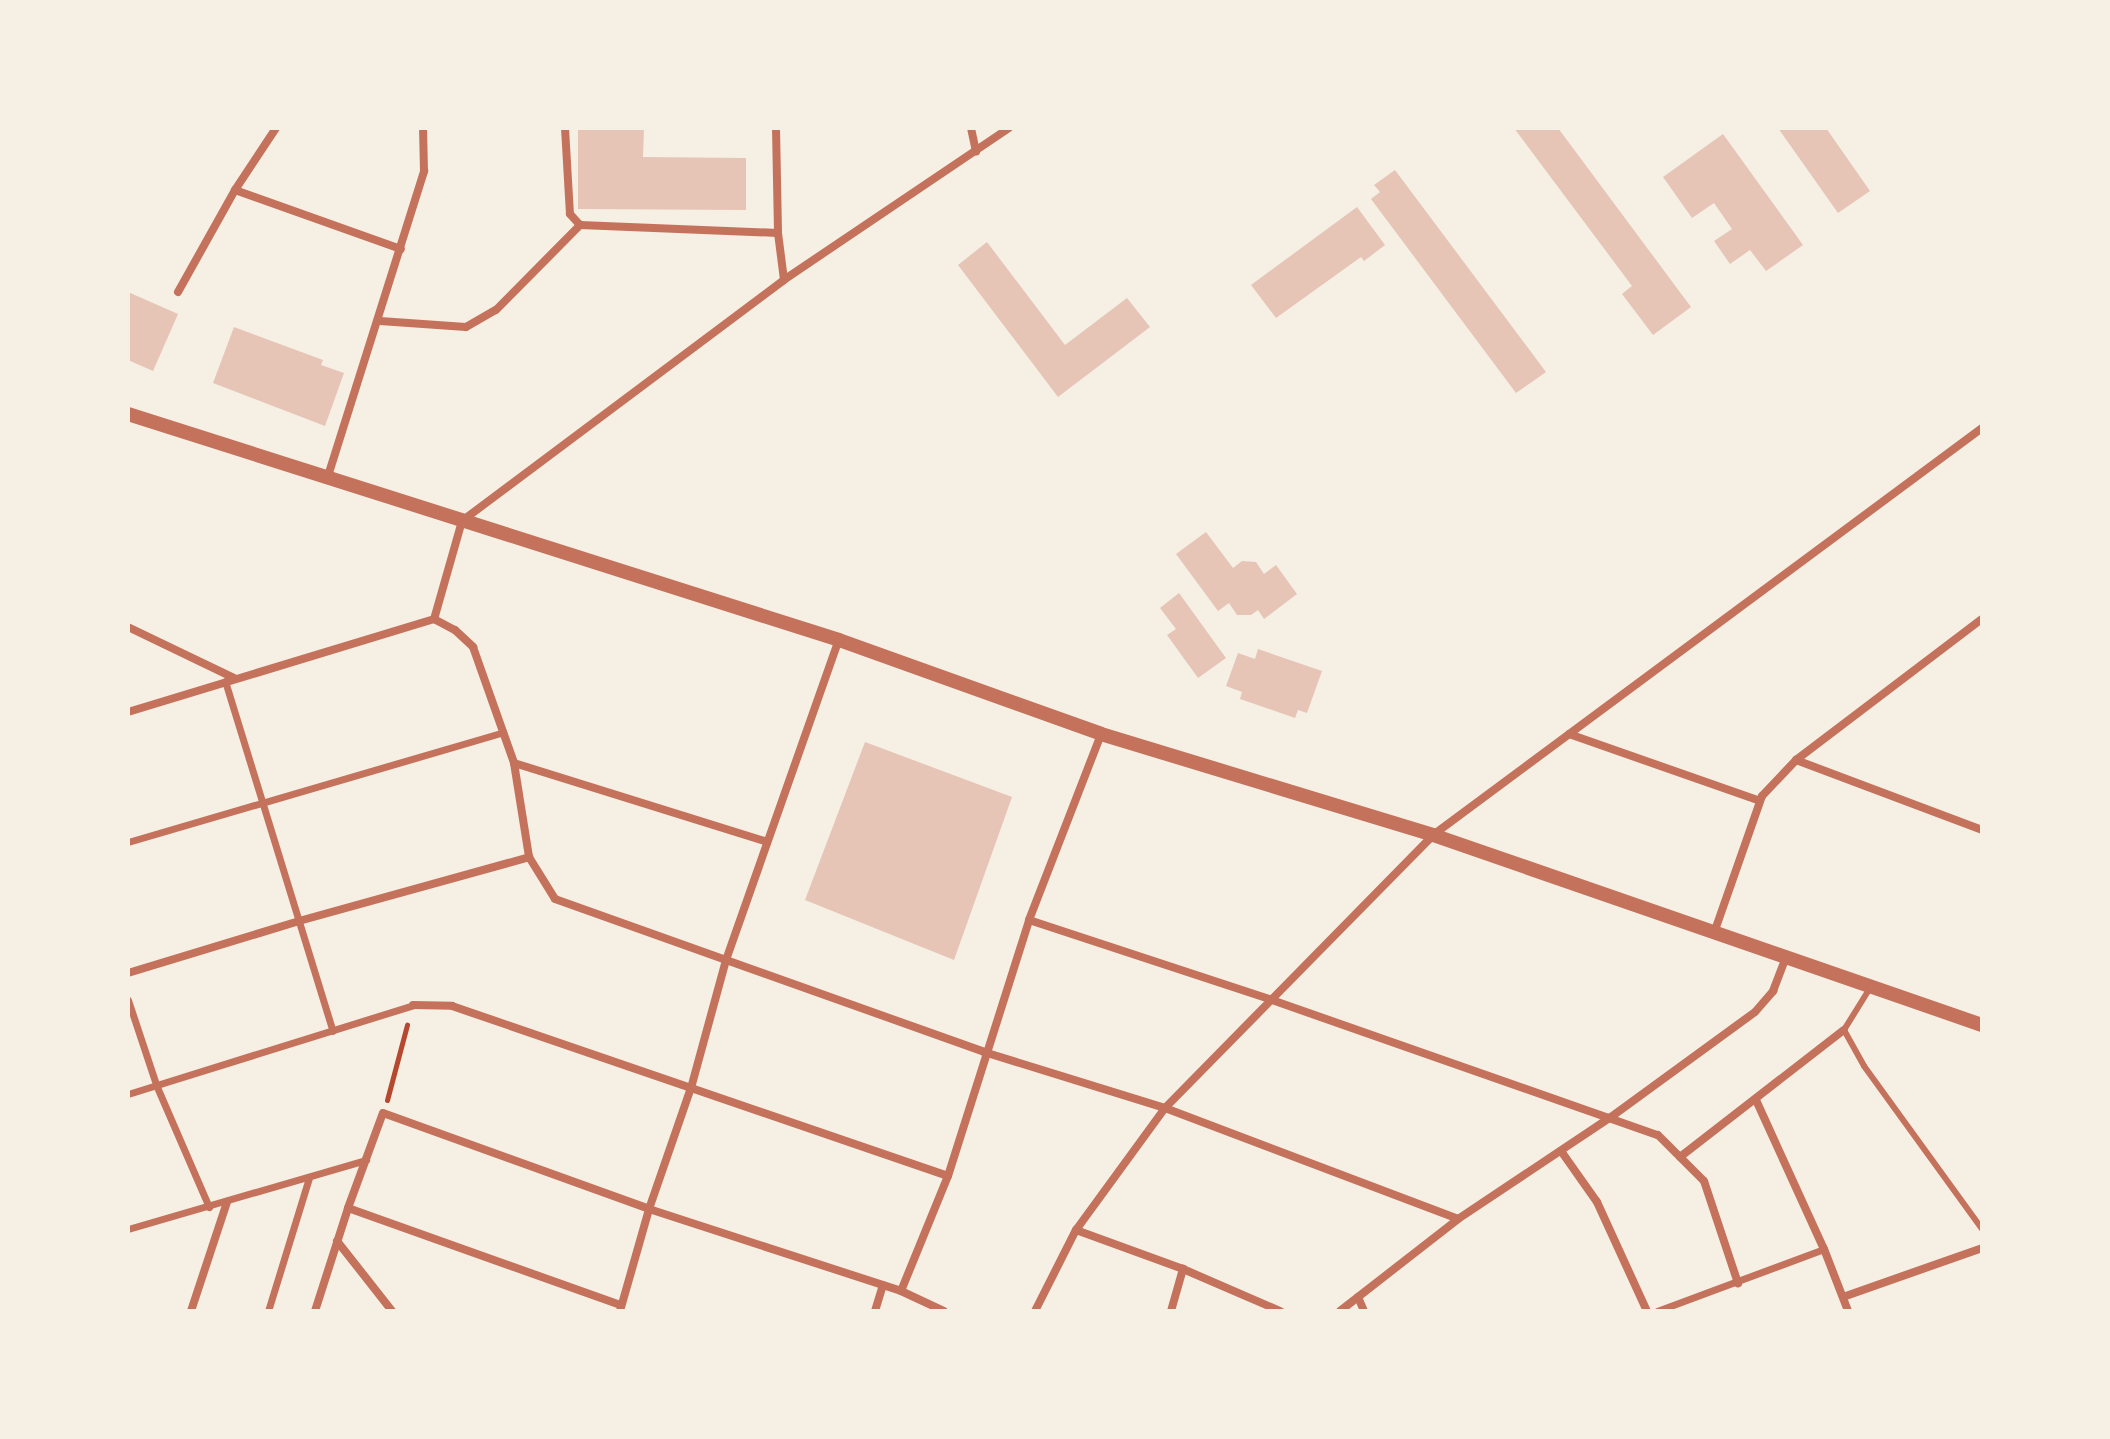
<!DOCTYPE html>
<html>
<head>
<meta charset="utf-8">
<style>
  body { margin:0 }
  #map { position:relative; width:2110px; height:1439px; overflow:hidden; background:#f6efe4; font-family:Karla,sans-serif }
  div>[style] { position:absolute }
  .building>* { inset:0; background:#e6c5b7 }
  .path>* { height:5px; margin:-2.5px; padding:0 2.5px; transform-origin:2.5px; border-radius:2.5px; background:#b5482f }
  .service>* { height:6px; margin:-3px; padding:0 3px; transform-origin:3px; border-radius:3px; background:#c5725c }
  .pedestrian>* { height:7px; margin:-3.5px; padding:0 3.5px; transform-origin:3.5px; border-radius:3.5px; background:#c5725c }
  .minor>* { height:8px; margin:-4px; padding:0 4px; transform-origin:4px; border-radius:4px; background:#c5725c }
  .tertiary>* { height:14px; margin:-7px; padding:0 7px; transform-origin:7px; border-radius:7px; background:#c5725c }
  span { translate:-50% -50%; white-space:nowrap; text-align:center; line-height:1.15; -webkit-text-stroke:7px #f6efe4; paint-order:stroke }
  .frame { position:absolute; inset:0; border:130px solid #f6efe4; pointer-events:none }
</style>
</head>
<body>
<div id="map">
  <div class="building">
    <div style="clip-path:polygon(578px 128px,644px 128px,643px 157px,746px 158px,746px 210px,578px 209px)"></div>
    <div style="clip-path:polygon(1514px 128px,1558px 128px,1691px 307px,1653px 335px,1622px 294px,1632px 286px)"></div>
    <div style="clip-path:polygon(1778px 128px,1826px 128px,1870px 191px,1838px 213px)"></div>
    <div style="clip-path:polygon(1723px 134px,1803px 245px,1766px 271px,1750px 250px,1730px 264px,1714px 241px,1732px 229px,1714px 203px,1692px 218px,1663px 177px)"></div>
    <div style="clip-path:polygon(1395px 170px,1546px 372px,1516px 393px,1371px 199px,1380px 192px,1374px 185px)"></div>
    <div style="clip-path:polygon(1357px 207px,1385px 245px,1364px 261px,1361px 257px,1276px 318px,1251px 285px)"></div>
    <div style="clip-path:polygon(987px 242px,1065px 345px,1127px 298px,1150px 327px,1058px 397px,958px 265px)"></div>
    <div style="clip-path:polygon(128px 292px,178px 314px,153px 371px,128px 360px)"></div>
    <div style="clip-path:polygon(234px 327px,323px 360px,321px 365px,344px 373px,325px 426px,213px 383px)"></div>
    <div style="clip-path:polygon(1206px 532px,1233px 568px,1242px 561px,1256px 562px,1264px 574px,1276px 565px,1297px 594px,1264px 619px,1258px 610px,1251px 615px,1237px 615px,1229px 603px,1218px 611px,1176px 554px)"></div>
    <div style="clip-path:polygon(1179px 593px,1226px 658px,1198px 678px,1167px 635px,1176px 629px,1160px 608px)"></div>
    <div style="clip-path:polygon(1258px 649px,1322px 671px,1307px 713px,1298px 710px,1295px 718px,1240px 699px,1242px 692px,1226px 686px,1238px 653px,1255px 659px)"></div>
    <div style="clip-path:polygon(865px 742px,1012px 797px,954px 960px,805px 900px)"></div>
  </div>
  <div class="path">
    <div style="left:387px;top:1100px;width:78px;rotate:-75.1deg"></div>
  </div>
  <div class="service">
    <div style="left:1870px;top:988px;width:49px;rotate:121.8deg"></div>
    <div style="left:1844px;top:1030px;width:41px;rotate:60.9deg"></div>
    <div style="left:1864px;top:1066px;width:201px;rotate:54.1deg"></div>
  </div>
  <div class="pedestrian">
    <div style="left:225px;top:681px;width:366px;rotate:72.9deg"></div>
    <div style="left:128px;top:842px;width:391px;rotate:-16.3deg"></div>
    <div style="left:128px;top:1000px;width:92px;rotate:71.6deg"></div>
    <div style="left:157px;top:1087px;width:131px;rotate:66.6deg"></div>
    <div style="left:128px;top:1094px;width:299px;rotate:-17.3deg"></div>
    <div style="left:128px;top:1229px;width:248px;rotate:-16.2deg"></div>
    <div style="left:268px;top:1311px;width:139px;rotate:-72.9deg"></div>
    <div style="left:1657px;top:1311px;width:178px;rotate:-20.4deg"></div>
  </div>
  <div class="minor">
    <div style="left:565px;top:128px;width:86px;rotate:86.7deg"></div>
    <div style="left:570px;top:214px;width:15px;rotate:48deg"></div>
    <div style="left:580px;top:225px;width:198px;rotate:2.3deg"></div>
    <div style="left:776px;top:128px;width:105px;rotate:88.9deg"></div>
    <div style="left:778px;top:233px;width:47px;rotate:82.7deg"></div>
    <div style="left:971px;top:128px;width:24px;rotate:78deg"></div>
    <div style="left:1009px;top:128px;width:272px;rotate:146deg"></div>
    <div style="left:784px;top:280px;width:402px;rotate:143.2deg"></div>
    <div style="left:462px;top:521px;width:102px;rotate:105.9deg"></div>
    <div style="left:434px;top:619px;width:24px;rotate:28deg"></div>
    <div style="left:455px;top:630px;width:25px;rotate:43deg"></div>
    <div style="left:473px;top:647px;width:123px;rotate:70.5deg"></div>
    <div style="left:514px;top:763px;width:95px;rotate:80.9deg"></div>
    <div style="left:529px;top:857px;width:49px;rotate:58.2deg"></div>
    <div style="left:555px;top:899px;width:455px;rotate:19.6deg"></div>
    <div style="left:984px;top:1052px;width:189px;rotate:17.2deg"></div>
    <div style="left:1165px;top:1108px;width:313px;rotate:20.7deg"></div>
    <div style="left:235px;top:190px;width:176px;rotate:19.6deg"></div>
    <div style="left:178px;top:292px;width:117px;rotate:-60.8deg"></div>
    <div style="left:235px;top:190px;width:74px;rotate:-56.5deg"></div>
    <div style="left:380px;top:321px;width:86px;rotate:4deg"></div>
    <div style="left:466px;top:327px;width:34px;rotate:-30deg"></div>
    <div style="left:496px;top:310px;width:120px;rotate:-45.3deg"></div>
    <div style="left:328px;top:476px;width:320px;rotate:-72.5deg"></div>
    <div style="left:424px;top:171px;width:43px;rotate:-91.3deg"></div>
    <div style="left:128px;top:627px;width:118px;rotate:25.7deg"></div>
    <div style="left:128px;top:712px;width:320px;rotate:-16.9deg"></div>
    <div style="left:1569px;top:734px;width:202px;rotate:19.3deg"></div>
    <div style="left:1796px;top:760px;width:199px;rotate:20.6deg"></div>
    <div style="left:514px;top:763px;width:265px;rotate:17.3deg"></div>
    <div style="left:1029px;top:920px;width:253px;rotate:18.2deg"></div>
    <div style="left:1269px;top:999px;width:412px;rotate:19.3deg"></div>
    <div style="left:1658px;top:1135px;width:65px;rotate:45deg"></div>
    <div style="left:1704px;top:1181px;width:108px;rotate:71.6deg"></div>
    <div style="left:1714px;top:933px;width:145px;rotate:-70.7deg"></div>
    <div style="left:1762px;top:796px;width:50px;rotate:-46.6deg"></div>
    <div style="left:1796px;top:760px;width:233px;rotate:-37.2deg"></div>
    <div style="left:128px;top:973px;width:179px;rotate:-16.9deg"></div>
    <div style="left:299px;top:921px;width:239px;rotate:-15.5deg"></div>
    <div style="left:413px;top:1005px;width:39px;rotate:1deg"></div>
    <div style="left:452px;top:1006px;width:524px;rotate:18.92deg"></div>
    <div style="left:1756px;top:1100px;width:164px;rotate:65.5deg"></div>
    <div style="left:1824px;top:1249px;width:66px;rotate:68.8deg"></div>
    <div style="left:1561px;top:1151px;width:62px;rotate:54.8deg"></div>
    <div style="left:1597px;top:1202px;width:120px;rotate:65.4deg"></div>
    <div style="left:1680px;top:1157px;width:207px;rotate:-37.8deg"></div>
    <div style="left:348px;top:1208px;width:290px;rotate:19.6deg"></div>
    <div style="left:1076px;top:1230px;width:114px;rotate:20deg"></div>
    <div style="left:1183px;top:1269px;width:106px;rotate:23.4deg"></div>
    <div style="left:337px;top:1241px;width:89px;rotate:51.8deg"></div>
    <div style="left:901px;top:1291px;width:124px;rotate:-67.8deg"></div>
    <div style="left:948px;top:1176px;width:269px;rotate:-72.4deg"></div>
    <div style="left:1029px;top:920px;width:199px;rotate:-68.8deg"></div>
    <div style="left:1358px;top:1297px;width:15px;rotate:67deg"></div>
    <div style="left:1843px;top:1297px;width:147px;rotate:-19.4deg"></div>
    <div style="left:191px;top:1311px;width:115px;rotate:-71.7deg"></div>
    <div style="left:315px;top:1311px;width:108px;rotate:-72.2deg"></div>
    <div style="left:348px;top:1208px;width:101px;rotate:-69.8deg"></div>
    <div style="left:383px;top:1113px;width:283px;rotate:19.8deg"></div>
    <div style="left:649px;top:1209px;width:265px;rotate:18deg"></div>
    <div style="left:901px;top:1291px;width:47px;rotate:24.9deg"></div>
    <div style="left:620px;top:1311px;width:106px;rotate:-74.1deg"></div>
    <div style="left:649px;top:1209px;width:128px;rotate:-70.9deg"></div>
    <div style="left:691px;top:1088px;width:133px;rotate:-74.7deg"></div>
    <div style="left:726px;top:960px;width:339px;rotate:-70.6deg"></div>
    <div style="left:875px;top:1311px;width:27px;rotate:-73deg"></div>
    <div style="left:1035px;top:1311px;width:91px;rotate:-63.2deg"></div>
    <div style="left:1076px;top:1230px;width:151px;rotate:-53.9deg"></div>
    <div style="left:1165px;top:1108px;width:383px;rotate:-45.5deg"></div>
    <div style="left:1433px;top:835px;width:683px;rotate:-36.55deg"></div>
    <div style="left:1171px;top:1311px;width:44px;rotate:-74.1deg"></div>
    <div style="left:1340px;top:1311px;width:150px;rotate:-37.9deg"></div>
    <div style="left:1458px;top:1219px;width:184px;rotate:-33.7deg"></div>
    <div style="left:1611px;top:1117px;width:178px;rotate:-36.1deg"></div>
    <div style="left:1755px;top:1012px;width:28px;rotate:-49deg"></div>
    <div style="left:1773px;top:991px;width:36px;rotate:-69deg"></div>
  </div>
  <div class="tertiary">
    <div style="left:128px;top:414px;width:746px;rotate:17.63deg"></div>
    <div style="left:839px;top:640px;width:278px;rotate:19.7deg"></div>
    <div style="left:1101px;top:734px;width:347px;rotate:16.9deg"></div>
    <div style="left:1433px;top:835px;width:581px;rotate:19.09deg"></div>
  </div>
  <div class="frame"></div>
</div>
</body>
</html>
